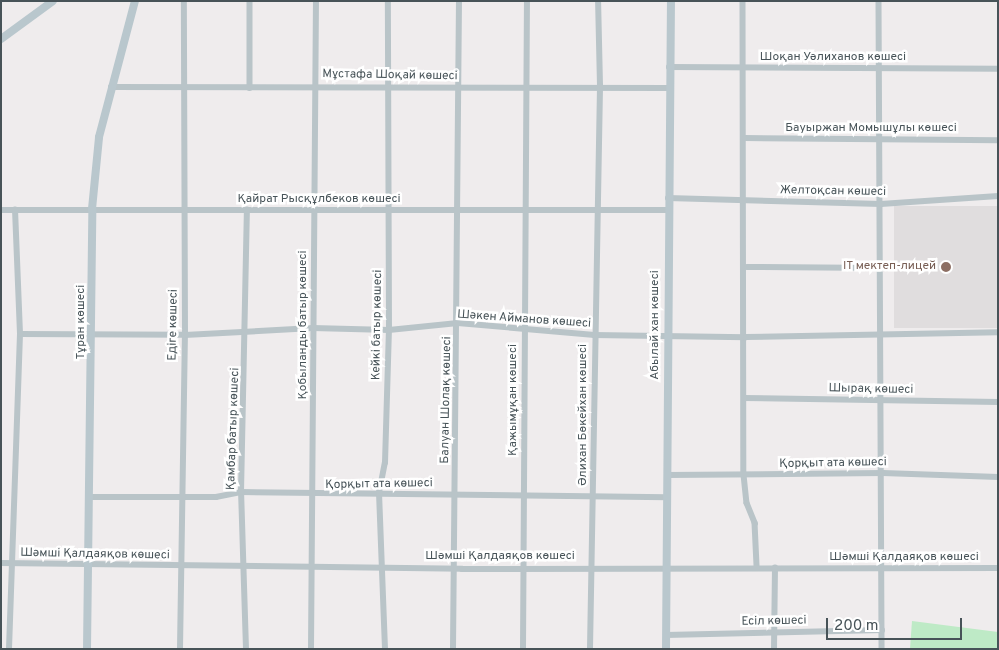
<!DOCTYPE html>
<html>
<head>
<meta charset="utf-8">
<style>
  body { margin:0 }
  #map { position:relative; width:999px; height:650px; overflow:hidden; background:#efeced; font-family:Overpass,sans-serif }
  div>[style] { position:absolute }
  .education>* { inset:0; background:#e0ddde }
  .green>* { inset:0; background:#beeac6 }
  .street>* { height:5.5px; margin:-2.75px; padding:0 2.75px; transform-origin:2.75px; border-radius:2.75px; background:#b9c4c8 }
  .secondary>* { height:8px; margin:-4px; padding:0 4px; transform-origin:4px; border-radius:4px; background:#b9c7cd }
  .dots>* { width:14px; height:14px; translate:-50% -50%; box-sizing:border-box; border:2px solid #fff; border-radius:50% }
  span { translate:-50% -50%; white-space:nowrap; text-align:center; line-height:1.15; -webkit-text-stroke:5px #fff; paint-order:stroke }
  .street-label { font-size:12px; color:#475358 }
  .education-label { font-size:12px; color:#785e54 }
  .right { translate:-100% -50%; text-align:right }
  .frame { position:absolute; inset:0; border:2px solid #475358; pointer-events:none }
  .scale { position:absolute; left:826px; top:618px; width:136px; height:22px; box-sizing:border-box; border:2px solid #475358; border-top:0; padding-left:6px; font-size:15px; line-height:18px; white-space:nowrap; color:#475358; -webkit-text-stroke:4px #fff; paint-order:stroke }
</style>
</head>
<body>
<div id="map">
  <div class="education">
    <div style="clip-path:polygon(894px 206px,998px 206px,998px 328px,894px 328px)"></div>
  </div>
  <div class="green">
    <div style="clip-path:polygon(912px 621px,998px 632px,998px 649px,910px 649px)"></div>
  </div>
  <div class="street">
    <div style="left:250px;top:1px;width:87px;rotate:90deg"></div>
    <div style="left:743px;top:1px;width:474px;rotate:89.9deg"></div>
    <div style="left:744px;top:475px;width:28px;rotate:84deg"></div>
    <div style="left:747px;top:503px;width:22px;rotate:68deg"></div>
    <div style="left:755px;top:523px;width:43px;rotate:87.3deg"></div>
    <div style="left:879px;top:1px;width:648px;rotate:89.73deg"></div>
    <div style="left:669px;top:67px;width:329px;rotate:0.3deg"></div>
    <div style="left:111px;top:87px;width:559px;rotate:0.1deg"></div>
    <div style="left:745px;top:138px;width:253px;rotate:0.5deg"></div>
    <div style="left:668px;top:198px;width:213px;rotate:1.6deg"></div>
    <div style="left:881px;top:204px;width:117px;rotate:-3.9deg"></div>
    <div style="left:1px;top:210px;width:667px"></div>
    <div style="left:747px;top:267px;width:135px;rotate:0.4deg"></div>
    <div style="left:20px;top:334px;width:165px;rotate:0.3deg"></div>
    <div style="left:185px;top:335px;width:128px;rotate:-3.1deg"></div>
    <div style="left:313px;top:328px;width:76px;rotate:1.5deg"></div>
    <div style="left:389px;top:330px;width:69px;rotate:-5.8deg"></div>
    <div style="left:458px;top:323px;width:137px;rotate:5deg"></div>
    <div style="left:594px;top:335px;width:152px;rotate:0.8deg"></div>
    <div style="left:746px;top:337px;width:252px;rotate:-1.1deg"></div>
    <div style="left:744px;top:398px;width:254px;rotate:0.9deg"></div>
    <div style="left:668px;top:475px;width:215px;rotate:-0.5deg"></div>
    <div style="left:883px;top:473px;width:115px;rotate:2deg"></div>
    <div style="left:91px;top:497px;width:125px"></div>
    <div style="left:216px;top:497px;width:25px;rotate:-11deg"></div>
    <div style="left:241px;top:492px;width:426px;rotate:0.7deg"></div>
    <div style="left:1px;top:563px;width:461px;rotate:0.7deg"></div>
    <div style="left:462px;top:569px;width:536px;rotate:-0.11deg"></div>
    <div style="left:666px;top:635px;width:216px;rotate:-1.3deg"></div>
    <div style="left:9px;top:649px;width:315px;rotate:-88deg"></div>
    <div style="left:20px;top:334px;width:124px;rotate:-92.3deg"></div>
    <div style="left:180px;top:649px;width:314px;rotate:-89.1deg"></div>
    <div style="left:185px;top:335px;width:334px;rotate:-90.2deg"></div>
    <div style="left:246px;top:649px;width:157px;rotate:-91.8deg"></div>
    <div style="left:241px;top:492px;width:282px;rotate:-88.8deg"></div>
    <div style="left:311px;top:649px;width:648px;rotate:-89.56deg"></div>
    <div style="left:385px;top:649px;width:156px;rotate:-92.2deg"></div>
    <div style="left:379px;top:493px;width:31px;rotate:-79deg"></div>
    <div style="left:385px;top:463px;width:133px;rotate:-88.3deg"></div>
    <div style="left:389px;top:330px;width:329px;rotate:-90.2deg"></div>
    <div style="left:453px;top:649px;width:648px;rotate:-89.47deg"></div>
    <div style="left:523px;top:649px;width:648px;rotate:-89.65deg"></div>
    <div style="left:590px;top:649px;width:563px;rotate:-88.98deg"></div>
    <div style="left:600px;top:86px;width:85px;rotate:-91.3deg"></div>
    <div style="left:774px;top:649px;width:81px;rotate:-89.3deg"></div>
  </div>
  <div class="secondary">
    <div style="left:1px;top:39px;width:64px;rotate:-36.2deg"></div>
    <div style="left:87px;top:649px;width:440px;rotate:-89.3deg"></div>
    <div style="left:92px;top:209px;width:72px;rotate:-84.4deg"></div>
    <div style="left:99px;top:137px;width:141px;rotate:-75.2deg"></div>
    <div style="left:666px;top:649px;width:648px;rotate:-89.56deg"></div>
  </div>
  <div class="dots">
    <div style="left:946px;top:267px;background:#8d6e63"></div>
  </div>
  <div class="street-label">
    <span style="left:833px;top:58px">Шоқан Уәлиханов көшесі</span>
    <span style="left:390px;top:76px;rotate:1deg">Мұстафа Шоқай көшесі</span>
    <span style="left:871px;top:129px">Бауыржан Момышұлы көшесі</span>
    <span style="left:833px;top:192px;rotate:1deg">Желтоқсан көшесі</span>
    <span style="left:319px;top:200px">Қайрат Рысқұлбеков көшесі</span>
    <span style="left:524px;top:320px;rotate:4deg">Шәкен Айманов көшесі</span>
    <span style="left:82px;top:322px;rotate:-90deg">Тұран көшесі</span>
    <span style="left:174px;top:325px;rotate:-89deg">Едіге көшесі</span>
    <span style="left:304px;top:325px;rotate:-90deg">Қобыланды батыр көшесі</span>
    <span style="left:378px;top:325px;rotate:-89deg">Кейкі батыр көшесі</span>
    <span style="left:656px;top:325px;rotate:-90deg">Абылай хан көшесі</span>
    <span style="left:871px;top:390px;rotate:1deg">Шырақ көшесі</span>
    <span style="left:447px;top:400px;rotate:-89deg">Балуан Шолақ көшесі</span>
    <span style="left:514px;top:400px;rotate:-90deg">Қажымұқан көшесі</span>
    <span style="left:584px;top:415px;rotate:-90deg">Әлихан Бөкейхан көшесі</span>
    <span style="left:234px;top:429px;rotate:-88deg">Қамбар батыр көшесі</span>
    <span style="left:833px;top:464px;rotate:-1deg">Қорқыт ата көшесі</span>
    <span style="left:379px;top:485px;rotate:-1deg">Қорқыт ата көшесі</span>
    <span style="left:95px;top:555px;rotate:1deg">Шәмші Қалдаяқов көшесі</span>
    <span style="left:500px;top:557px">Шәмші Қалдаяқов көшесі</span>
    <span style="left:904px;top:558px">Шәмші Қалдаяқов көшесі</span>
    <span style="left:774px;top:622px;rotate:-1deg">Есіл көшесі</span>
  </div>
  <div class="education-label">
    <span class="right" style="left:936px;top:267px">IT мектеп-лицей</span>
  </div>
  <div class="frame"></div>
  <div class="scale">200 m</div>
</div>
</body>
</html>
